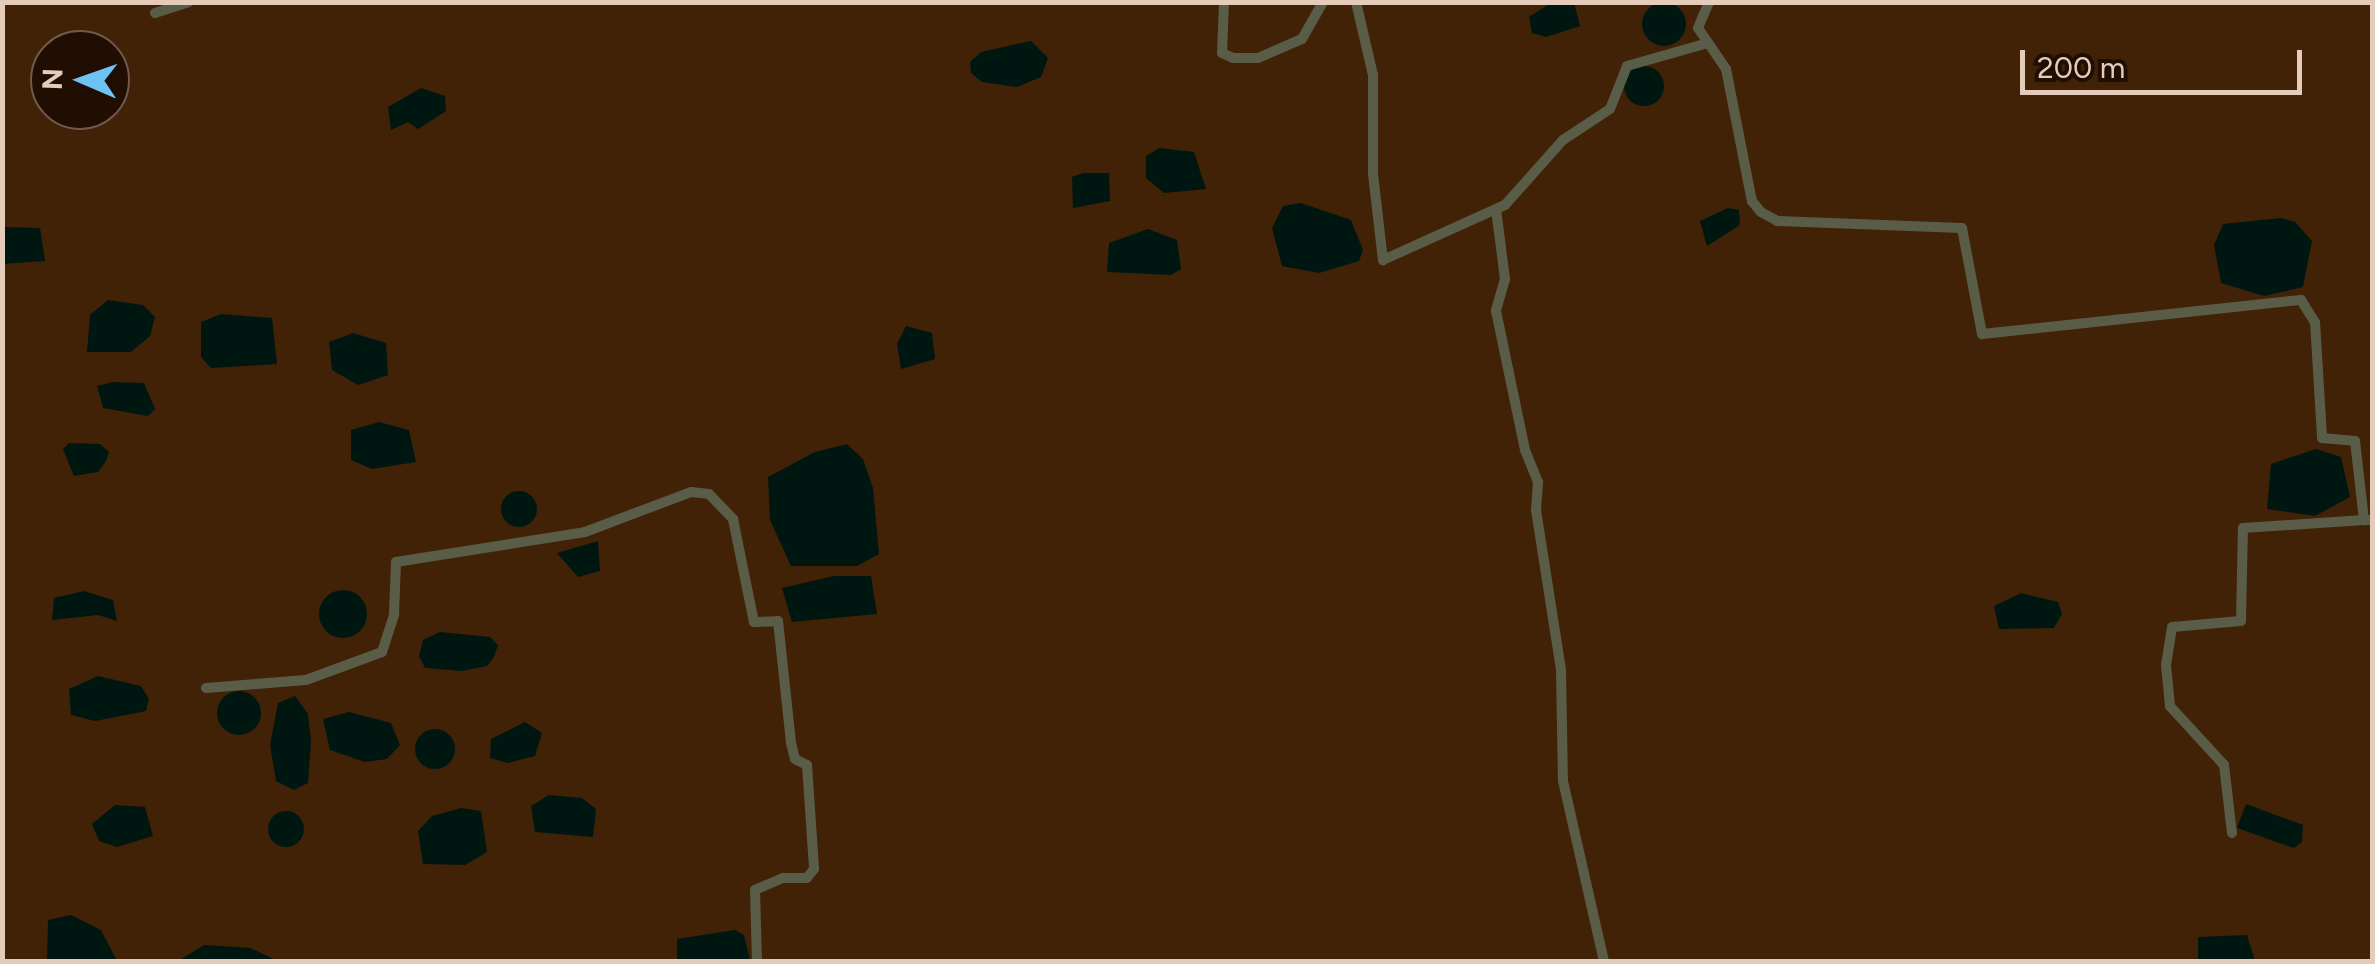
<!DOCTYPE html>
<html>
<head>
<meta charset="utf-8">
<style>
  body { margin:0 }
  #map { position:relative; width:2375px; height:964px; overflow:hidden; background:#412207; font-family:Figtree,sans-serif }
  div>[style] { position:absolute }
  .water>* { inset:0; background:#001611 }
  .round { border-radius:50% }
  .street>* { height:10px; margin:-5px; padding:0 5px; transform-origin:5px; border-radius:5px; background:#595d48 }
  span { translate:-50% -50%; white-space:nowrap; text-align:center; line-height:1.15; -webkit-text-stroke:8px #200e03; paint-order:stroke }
  .frame { position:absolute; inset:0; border:5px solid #e5ccba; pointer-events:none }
  .north { position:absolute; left:30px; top:30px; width:100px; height:100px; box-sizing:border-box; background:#200e03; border:2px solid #6f5a4c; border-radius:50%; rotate:272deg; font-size:28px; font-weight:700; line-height:40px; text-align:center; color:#e5ccba }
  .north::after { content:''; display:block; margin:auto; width:35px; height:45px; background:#6fc2f4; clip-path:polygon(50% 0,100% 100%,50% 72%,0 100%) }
  .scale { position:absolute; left:2020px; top:50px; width:282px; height:45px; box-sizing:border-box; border:5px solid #e5ccba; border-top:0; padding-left:12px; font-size:30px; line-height:35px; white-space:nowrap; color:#e5ccba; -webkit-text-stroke:8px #200e03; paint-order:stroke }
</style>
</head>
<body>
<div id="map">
  <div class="water">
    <div style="clip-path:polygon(1574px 2px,1580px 26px,1546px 37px,1532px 33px,1529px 17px,1549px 4px)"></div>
    <div class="round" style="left:1642px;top:2px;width:44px;height:44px"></div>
    <div style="clip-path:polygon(1031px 41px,1048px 58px,1041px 77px,1017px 87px,982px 82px,971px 73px,970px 62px,981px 52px)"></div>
    <div class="round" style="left:1624px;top:66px;width:40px;height:40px"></div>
    <div style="clip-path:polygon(421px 88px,445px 96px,446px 111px,418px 129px,408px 122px,391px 130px,388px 107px)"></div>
    <div style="clip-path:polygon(1159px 148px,1194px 152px,1206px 189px,1164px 193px,1146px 178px,1146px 156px)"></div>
    <div style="clip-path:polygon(1083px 173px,1109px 173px,1110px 201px,1073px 208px,1072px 177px)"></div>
    <div style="clip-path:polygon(1301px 203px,1351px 220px,1363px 250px,1359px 261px,1319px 273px,1282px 266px,1272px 228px,1283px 206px)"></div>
    <div style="clip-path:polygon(1728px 208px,1739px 210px,1740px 225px,1707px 246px,1700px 221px)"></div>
    <div style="clip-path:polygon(2281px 218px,2295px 222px,2312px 241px,2303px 287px,2264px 296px,2221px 283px,2214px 245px,2223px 224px)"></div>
    <div style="clip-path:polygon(3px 227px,40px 228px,45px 261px,3px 264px)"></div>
    <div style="clip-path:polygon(1148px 229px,1177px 240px,1181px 269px,1171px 275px,1107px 272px,1109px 243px)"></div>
    <div style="clip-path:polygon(108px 300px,143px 305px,155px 317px,150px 336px,131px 352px,87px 352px,90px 315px)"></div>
    <div style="clip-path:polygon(221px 314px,272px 318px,277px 364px,211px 368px,201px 357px,201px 322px)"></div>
    <div style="clip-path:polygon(906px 326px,932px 333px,935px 359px,901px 369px,897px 344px)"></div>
    <div style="clip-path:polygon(353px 333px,386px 343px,388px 375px,358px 385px,332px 370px,329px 342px)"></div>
    <div style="clip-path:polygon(113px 382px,144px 383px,155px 409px,148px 416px,103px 408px,97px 386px)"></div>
    <div style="clip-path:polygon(379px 422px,409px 430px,416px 462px,372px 469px,351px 460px,351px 430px)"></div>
    <div style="clip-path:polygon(69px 443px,100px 444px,109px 452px,106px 461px,98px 472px,74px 476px,63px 449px)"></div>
    <div style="clip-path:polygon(847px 444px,863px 459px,873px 488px,879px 554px,857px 566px,791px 566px,770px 520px,768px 477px,815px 452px)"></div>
    <div style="clip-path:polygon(2316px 449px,2341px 457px,2350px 497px,2315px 516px,2267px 509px,2271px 464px)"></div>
    <div class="round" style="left:501px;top:491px;width:36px;height:36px"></div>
    <div style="clip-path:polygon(598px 541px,600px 571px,578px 577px,557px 553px)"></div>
    <div style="clip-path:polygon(834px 576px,871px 576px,877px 614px,792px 622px,782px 588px)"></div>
    <div class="round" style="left:319px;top:590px;width:48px;height:48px"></div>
    <div style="clip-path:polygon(84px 591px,113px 600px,117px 621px,98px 615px,52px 620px,54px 598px)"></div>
    <div style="clip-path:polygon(2021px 593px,2058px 602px,2062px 614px,2054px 628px,1999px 629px,1994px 606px)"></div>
    <div style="clip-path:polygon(440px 632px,490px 637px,498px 645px,494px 657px,487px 666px,462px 671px,425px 668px,419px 656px,423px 640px)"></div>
    <div style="clip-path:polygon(98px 676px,141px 686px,149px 699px,146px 711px,95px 721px,71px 715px,69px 689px)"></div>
    <div class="round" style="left:217px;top:691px;width:44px;height:44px"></div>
    <div style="clip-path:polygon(295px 696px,308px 714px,311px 741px,308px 783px,294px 790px,276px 781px,270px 745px,278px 703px)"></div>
    <div style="clip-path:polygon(349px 712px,391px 723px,400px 745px,387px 759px,365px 762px,330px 750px,323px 719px)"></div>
    <div style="clip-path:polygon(525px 722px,542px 733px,535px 756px,508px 763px,490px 758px,491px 739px)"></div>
    <div class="round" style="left:415px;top:729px;width:40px;height:40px"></div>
    <div style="clip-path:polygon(549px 795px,582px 798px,596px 809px,593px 837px,535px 832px,531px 806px)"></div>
    <div style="clip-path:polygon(2246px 804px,2303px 825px,2302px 842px,2294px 848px,2237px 828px)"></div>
    <div style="clip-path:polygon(115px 805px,145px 807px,153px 836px,117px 847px,99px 841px,92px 824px)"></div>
    <div style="clip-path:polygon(461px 808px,481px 811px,487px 852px,465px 865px,423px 864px,418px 831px,432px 816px)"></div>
    <div class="round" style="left:268px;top:811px;width:36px;height:36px"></div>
    <div style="clip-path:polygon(71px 915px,101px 930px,117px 961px,47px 961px,48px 920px)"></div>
    <div style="clip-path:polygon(735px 930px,744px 935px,750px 961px,677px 961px,677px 939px)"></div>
    <div style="clip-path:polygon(2247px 935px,2255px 961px,2198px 961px,2198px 937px)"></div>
    <div style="clip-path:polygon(204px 945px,250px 948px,278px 961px,178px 961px)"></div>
  </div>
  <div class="street">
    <div style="left:1224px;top:2px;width:51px;rotate:92.2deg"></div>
    <div style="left:1222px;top:53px;width:12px;rotate:24deg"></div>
    <div style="left:1233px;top:58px;width:25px"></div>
    <div style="left:1258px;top:58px;width:48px;rotate:-23.4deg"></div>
    <div style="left:1302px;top:39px;width:43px;rotate:-60.4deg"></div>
    <div style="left:1356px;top:2px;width:75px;rotate:76.9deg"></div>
    <div style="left:1373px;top:75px;width:99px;rotate:90deg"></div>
    <div style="left:1373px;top:174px;width:87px;rotate:83.4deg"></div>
    <div style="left:1383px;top:260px;width:134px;rotate:-24.3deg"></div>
    <div style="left:1505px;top:205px;width:87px;rotate:-48.3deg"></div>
    <div style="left:1563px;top:140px;width:56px;rotate:-33.4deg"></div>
    <div style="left:1610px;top:109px;width:46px;rotate:-68.4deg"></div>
    <div style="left:1627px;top:66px;width:84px;rotate:-15.9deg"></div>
    <div style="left:1709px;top:2px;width:28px;rotate:113deg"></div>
    <div style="left:1698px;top:28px;width:50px;rotate:55.7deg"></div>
    <div style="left:1726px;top:69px;width:135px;rotate:78.9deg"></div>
    <div style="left:1752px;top:201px;width:14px;rotate:51deg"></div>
    <div style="left:1761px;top:212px;width:18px;rotate:29deg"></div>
    <div style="left:1777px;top:221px;width:185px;rotate:2.2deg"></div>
    <div style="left:1962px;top:228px;width:108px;rotate:79.3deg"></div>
    <div style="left:1982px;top:334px;width:321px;rotate:-6.1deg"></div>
    <div style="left:2301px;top:300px;width:26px;rotate:58deg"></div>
    <div style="left:2315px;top:322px;width:116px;rotate:86.5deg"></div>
    <div style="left:2322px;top:438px;width:33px;rotate:5deg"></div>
    <div style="left:2355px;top:441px;width:80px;rotate:83.5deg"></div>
    <div style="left:2364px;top:520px;width:8px"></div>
    <div style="left:155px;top:13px;width:35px;rotate:-18deg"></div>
    <div style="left:1496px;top:209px;width:71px;rotate:82.7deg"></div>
    <div style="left:1505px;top:279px;width:33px;rotate:106deg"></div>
    <div style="left:1496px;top:311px;width:142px;rotate:78.2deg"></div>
    <div style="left:1525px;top:450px;width:35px;rotate:68deg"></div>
    <div style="left:1538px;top:482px;width:28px;rotate:94deg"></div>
    <div style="left:1536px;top:510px;width:162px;rotate:81.1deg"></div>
    <div style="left:1561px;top:670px;width:111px;rotate:89deg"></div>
    <div style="left:1563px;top:781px;width:186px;rotate:77.2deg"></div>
    <div style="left:206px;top:688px;width:100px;rotate:-4.6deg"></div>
    <div style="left:306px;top:680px;width:81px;rotate:-20.2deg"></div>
    <div style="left:382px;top:652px;width:40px;rotate:-72deg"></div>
    <div style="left:394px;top:614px;width:52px;rotate:-87.8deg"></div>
    <div style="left:396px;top:562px;width:191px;rotate:-9deg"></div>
    <div style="left:585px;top:532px;width:113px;rotate:-20.7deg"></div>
    <div style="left:691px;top:492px;width:18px;rotate:6deg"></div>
    <div style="left:709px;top:494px;width:35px;rotate:46deg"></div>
    <div style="left:733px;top:519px;width:105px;rotate:78.5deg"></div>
    <div style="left:754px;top:622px;width:24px;rotate:-2deg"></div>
    <div style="left:778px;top:621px;width:123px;rotate:83.9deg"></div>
    <div style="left:791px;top:743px;width:16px;rotate:76deg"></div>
    <div style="left:795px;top:759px;width:13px;rotate:27deg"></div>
    <div style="left:807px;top:765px;width:104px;rotate:86.1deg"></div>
    <div style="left:814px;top:869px;width:11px;rotate:128deg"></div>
    <div style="left:807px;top:878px;width:24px;rotate:180deg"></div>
    <div style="left:783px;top:878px;width:30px;rotate:157deg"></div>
    <div style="left:755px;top:890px;width:72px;rotate:88.4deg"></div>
    <div style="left:2232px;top:833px;width:68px;rotate:-96.7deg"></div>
    <div style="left:2224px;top:765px;width:80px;rotate:-132.5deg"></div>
    <div style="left:2170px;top:706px;width:41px;rotate:-95.6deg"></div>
    <div style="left:2166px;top:665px;width:38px;rotate:-81deg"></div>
    <div style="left:2172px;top:627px;width:69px;rotate:-5deg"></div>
    <div style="left:2241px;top:621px;width:93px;rotate:-88.8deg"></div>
    <div style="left:2243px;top:528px;width:121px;rotate:-3.8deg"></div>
  </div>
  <div class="frame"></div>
  <div class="north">N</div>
  <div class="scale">200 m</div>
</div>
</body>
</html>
